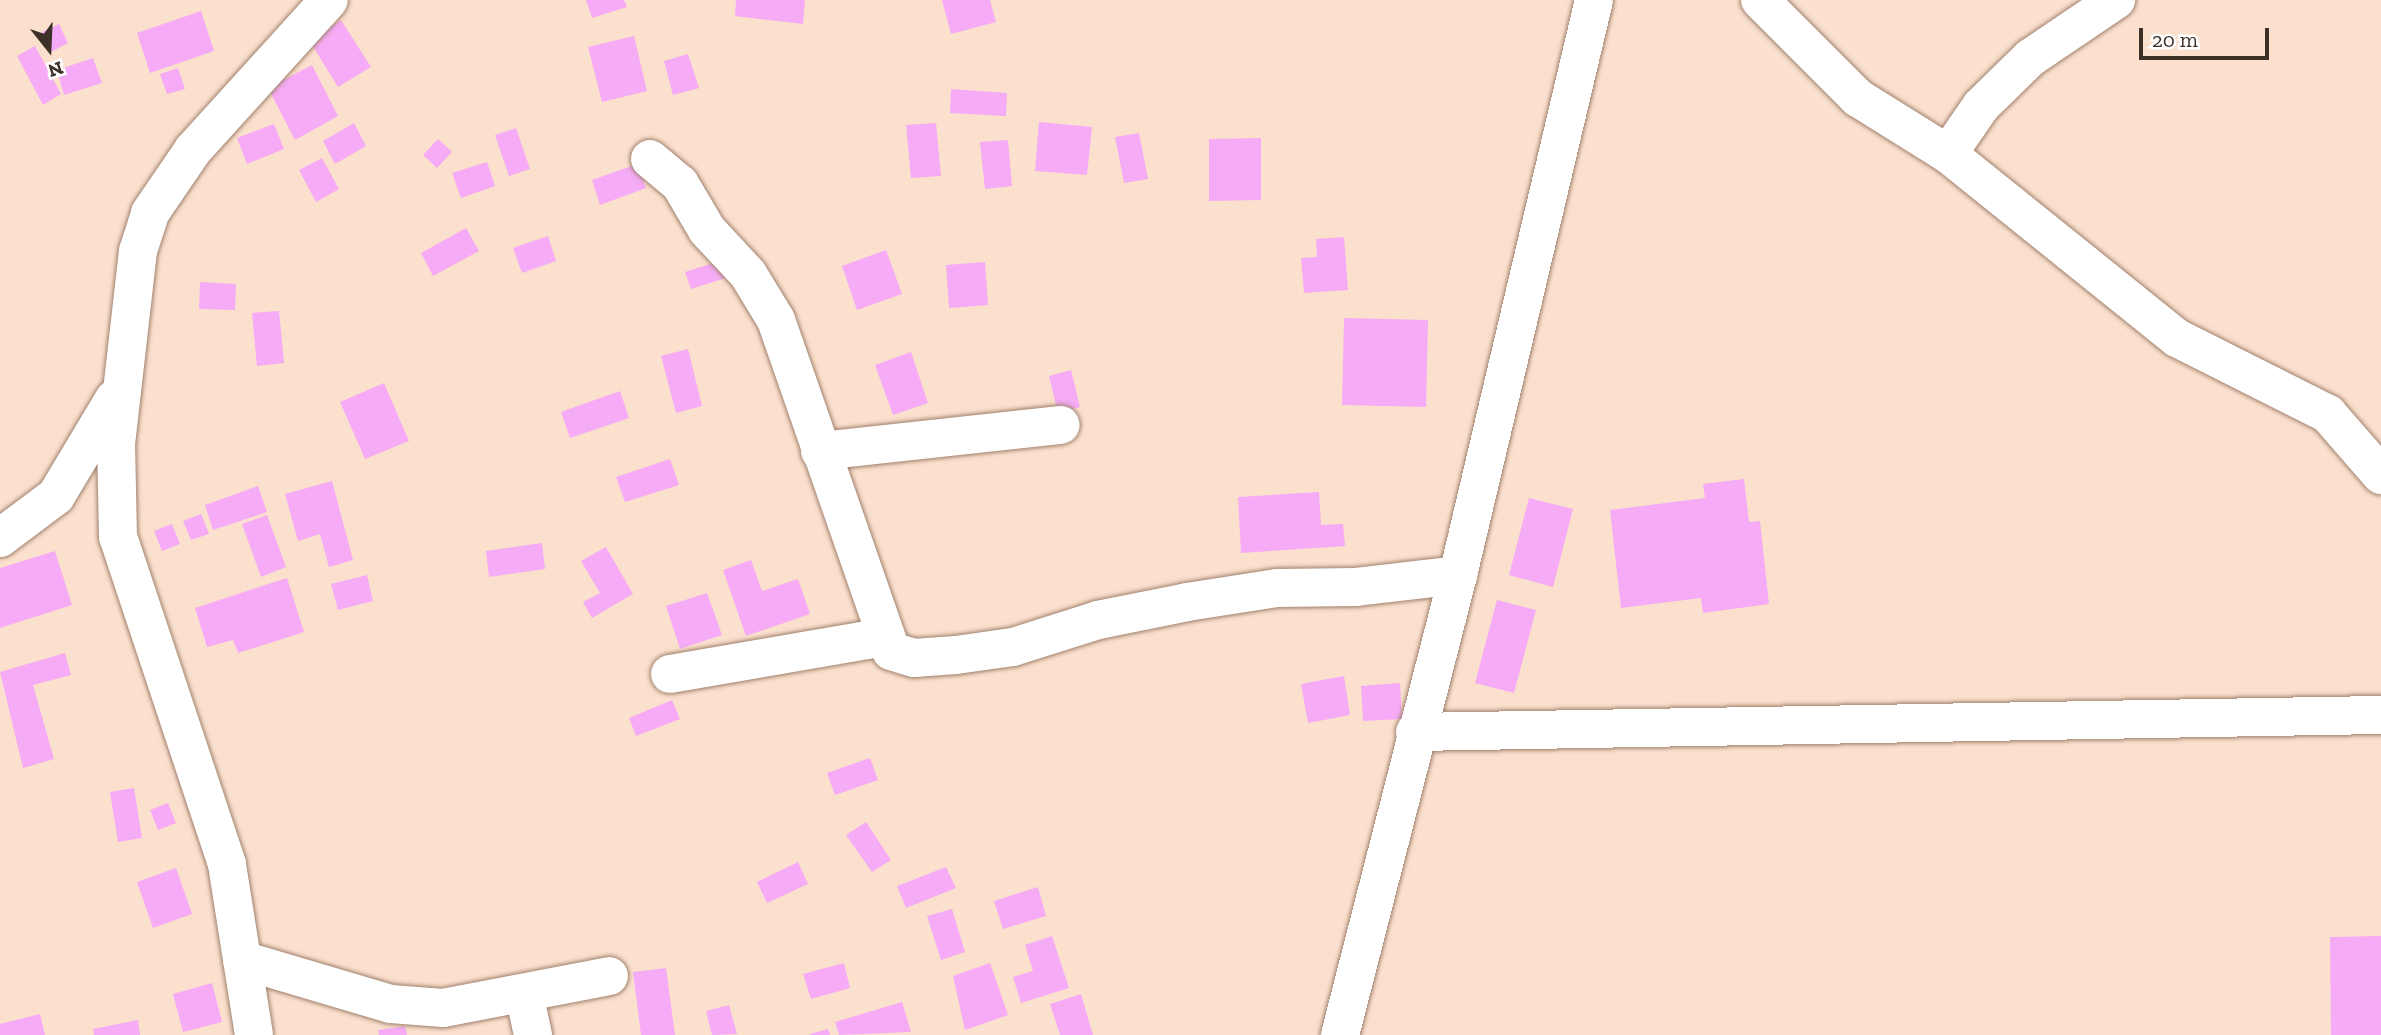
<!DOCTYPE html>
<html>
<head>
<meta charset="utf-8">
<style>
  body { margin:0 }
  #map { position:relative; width:2381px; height:1035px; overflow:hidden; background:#fbe0ce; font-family:"Zilla Slab",serif }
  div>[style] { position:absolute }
  .building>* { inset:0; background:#f5abf5 }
  .roads { filter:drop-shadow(0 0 2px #a0816c) drop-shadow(0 0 2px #a0816c) }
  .minor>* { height:38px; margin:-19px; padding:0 19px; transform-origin:19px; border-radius:19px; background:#fff }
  span { translate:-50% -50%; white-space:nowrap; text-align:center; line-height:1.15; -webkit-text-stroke:6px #fff; paint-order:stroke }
  .north { position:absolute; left:14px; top:14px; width:70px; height:70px; -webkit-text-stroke:5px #fff; paint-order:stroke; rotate:162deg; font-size:19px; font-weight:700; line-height:28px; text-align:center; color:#3d3027 }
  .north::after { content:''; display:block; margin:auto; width:24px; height:32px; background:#3d3027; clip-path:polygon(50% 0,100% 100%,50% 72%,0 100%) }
  .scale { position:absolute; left:2139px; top:28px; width:130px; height:32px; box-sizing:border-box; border:4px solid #3d3027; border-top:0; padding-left:9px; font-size:21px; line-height:24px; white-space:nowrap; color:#3d3027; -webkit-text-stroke:5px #fff; paint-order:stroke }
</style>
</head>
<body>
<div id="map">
  <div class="building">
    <div style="clip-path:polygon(586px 0,624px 0,627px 7px,592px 18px)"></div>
    <div style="clip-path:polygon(736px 0,805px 0,803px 24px,735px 16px)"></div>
    <div style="clip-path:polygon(942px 0,990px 0,996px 22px,951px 34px)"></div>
    <div style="clip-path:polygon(201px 11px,214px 51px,150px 73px,137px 33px)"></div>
    <div style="clip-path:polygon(341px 20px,371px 67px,338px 87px,309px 40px)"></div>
    <div style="clip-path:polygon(59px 24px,68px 43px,51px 52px,42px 32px)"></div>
    <div style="clip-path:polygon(634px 36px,647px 91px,602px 102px,588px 47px)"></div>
    <div style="clip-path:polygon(35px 46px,61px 94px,43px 105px,17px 56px)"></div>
    <div style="clip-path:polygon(688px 54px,699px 88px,673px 95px,664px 61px)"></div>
    <div style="clip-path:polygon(93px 58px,102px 83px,64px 95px,57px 70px)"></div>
    <div style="clip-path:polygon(312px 65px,338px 116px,295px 140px,268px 88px)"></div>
    <div style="clip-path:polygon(178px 68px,185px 89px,167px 94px,160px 74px)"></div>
    <div style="clip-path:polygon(951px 89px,1007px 93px,1006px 116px,950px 113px)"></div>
    <div style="clip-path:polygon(1039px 122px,1092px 127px,1087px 175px,1035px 171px)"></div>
    <div style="clip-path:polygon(354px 123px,366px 146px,335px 164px,323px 141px)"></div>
    <div style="clip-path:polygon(936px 123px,941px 176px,911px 178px,906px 125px)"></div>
    <div style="clip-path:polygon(274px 124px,284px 149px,247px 164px,237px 138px)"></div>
    <div style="clip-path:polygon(516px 128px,530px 169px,509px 176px,495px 135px)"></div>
    <div style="clip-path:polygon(1139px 133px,1148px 179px,1124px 183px,1115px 137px)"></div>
    <div style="clip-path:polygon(1261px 138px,1261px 200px,1209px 201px,1209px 139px)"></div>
    <div style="clip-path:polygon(438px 139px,452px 152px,437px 168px,423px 155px)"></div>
    <div style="clip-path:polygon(1008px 140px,1012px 186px,985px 189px,980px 142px)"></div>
    <div style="clip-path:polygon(322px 158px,339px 189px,316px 202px,299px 170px)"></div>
    <div style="clip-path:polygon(487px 162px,495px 186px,461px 198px,452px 173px)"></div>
    <div style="clip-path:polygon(637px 164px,646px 188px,600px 205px,592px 180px)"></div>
    <div style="clip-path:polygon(466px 228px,479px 251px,433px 276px,421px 253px)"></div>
    <div style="clip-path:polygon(548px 236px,556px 261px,522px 273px,513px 248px)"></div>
    <div style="clip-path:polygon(1344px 237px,1348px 290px,1304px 293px,1301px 258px,1317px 257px,1316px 239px)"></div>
    <div style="clip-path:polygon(886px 250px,902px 294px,857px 310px,842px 266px)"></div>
    <div style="clip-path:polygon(726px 259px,732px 276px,691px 289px,685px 272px)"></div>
    <div style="clip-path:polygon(985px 262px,988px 305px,949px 308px,946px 265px)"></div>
    <div style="clip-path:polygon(200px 282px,236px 284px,235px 310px,199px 309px)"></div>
    <div style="clip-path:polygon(279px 311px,284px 363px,257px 366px,252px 313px)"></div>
    <div style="clip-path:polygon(1344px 318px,1428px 320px,1426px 407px,1342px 405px)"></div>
    <div style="clip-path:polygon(688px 349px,702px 406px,676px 413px,661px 356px)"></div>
    <div style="clip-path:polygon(911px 352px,928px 403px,893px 415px,875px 365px)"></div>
    <div style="clip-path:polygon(1071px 370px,1080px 407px,1058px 413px,1049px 376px)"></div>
    <div style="clip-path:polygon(384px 383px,409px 441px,365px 459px,340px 402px)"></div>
    <div style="clip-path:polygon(620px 391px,629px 418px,570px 438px,561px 412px)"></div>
    <div style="clip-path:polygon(670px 459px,679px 485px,625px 502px,616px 477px)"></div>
    <div style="clip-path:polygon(1744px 479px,1749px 522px,1760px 521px,1769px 604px,1703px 613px,1701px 598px,1621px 608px,1610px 510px,1705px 498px,1703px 484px)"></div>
    <div style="clip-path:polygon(332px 481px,353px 560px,329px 567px,320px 534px,298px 541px,285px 494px)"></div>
    <div style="clip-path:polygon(258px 486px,267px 512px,213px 530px,205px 505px)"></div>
    <div style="clip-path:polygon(1319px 492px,1321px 525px,1343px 524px,1345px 546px,1241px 553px,1238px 497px)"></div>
    <div style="clip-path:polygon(1529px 498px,1573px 509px,1553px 587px,1509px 575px)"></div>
    <div style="clip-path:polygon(201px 514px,209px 534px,191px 540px,183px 521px)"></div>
    <div style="clip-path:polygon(267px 515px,286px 567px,261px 577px,242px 524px)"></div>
    <div style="clip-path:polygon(172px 524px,180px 544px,162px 551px,154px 531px)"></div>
    <div style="clip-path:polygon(542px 543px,545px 569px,489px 577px,486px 551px)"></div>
    <div style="clip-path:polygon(606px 547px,633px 594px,592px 618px,583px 602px,600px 593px,581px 561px)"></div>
    <div style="clip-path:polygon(55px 551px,72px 605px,0 628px,0 568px)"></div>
    <div style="clip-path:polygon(751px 560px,762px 591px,798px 579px,810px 614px,746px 636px,723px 570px)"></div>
    <div style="clip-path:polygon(367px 575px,373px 601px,338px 610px,331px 584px)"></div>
    <div style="clip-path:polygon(287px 578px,304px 632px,238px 653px,233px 640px,207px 647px,195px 608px)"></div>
    <div style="clip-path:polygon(707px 593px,722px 635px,680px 649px,666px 606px)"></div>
    <div style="clip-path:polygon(1497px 600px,1536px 610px,1514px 693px,1475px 683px)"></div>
    <div style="clip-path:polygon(65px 653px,71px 675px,33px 685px,54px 759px,23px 768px,0 672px)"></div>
    <div style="clip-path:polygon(1344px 676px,1350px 715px,1308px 723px,1301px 684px)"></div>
    <div style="clip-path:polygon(1400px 683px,1402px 719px,1363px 721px,1361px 686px)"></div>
    <div style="clip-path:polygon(672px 700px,680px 719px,636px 736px,629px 718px)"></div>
    <div style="clip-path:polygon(870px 758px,878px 780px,835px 795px,827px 773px)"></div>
    <div style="clip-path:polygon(134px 788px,142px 838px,118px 842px,110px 792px)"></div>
    <div style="clip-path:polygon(168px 803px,176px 823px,158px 830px,150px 810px)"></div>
    <div style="clip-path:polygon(866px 822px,891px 860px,872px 872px,846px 835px)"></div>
    <div style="clip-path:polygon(798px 862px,808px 884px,767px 903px,757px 882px)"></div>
    <div style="clip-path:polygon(946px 867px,956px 888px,906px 908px,897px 886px)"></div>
    <div style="clip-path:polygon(176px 868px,192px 914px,153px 928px,137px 882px)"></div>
    <div style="clip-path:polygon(1038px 887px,1046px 916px,1003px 929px,994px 901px)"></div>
    <div style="clip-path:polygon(952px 909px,965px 952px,941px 960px,927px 916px)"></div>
    <div style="clip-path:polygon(1052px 936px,1069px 988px,1021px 1003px,1013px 977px,1033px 971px,1025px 945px)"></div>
    <div style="clip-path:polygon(2381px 936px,2381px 1035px,2331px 1035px,2330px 937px)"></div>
    <div style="clip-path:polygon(844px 963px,850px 988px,811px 999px,803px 974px)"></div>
    <div style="clip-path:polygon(990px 963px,1008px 1015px,965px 1030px,953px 976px)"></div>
    <div style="clip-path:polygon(666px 968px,675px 1035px,641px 1035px,633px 972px)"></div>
    <div style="clip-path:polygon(212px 983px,222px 1022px,183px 1032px,173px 994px)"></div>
    <div style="clip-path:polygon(1081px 994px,1093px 1035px,1060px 1035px,1050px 1004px)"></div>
    <div style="clip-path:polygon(902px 1002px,911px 1032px,839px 1035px,835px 1022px)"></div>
    <div style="clip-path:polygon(729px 1005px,737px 1034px,712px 1035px,706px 1011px)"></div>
    <div style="clip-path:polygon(40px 1014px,45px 1035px,0 1035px,0 1024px)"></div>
    <div style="clip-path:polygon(138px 1020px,140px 1035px,94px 1035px,93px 1029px)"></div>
    <div style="clip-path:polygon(405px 1026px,407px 1035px,379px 1035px,378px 1030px)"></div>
    <div style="clip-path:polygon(828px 1029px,830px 1035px,811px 1035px,810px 1034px)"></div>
  </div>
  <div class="roads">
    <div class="minor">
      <div style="left:1760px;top:0;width:139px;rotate:45deg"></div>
      <div style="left:1858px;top:98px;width:106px;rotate:31.9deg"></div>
      <div style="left:1948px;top:154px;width:294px;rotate:38.8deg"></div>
      <div style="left:2177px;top:338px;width:169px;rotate:26.7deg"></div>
      <div style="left:2328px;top:414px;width:81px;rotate:49deg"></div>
      <div style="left:1948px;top:154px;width:58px;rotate:-55.5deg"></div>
      <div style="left:1981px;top:106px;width:69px;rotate:-44.4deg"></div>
      <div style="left:2030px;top:58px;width:104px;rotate:-34deg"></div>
      <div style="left:650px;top:159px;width:39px;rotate:40deg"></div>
      <div style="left:680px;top:184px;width:53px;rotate:59.6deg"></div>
      <div style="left:707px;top:230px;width:60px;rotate:47deg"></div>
      <div style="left:748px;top:274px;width:54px;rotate:58.7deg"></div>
      <div style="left:776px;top:320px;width:350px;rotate:70.8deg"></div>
      <div style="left:891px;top:651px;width:24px;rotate:17deg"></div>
      <div style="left:914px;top:658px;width:42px;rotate:-4.1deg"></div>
      <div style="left:956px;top:655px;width:58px;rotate:-8deg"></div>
      <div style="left:1013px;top:647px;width:89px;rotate:-17.6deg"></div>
      <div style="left:1098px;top:620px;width:91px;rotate:-11.4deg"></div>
      <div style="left:1187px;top:602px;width:91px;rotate:-8.8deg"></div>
      <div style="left:1277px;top:588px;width:79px;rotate:-0.7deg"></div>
      <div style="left:1356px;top:587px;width:103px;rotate:-6.7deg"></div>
      <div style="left:820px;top:451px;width:242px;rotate:-6.2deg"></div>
      <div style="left:0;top:538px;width:70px;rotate:-36.9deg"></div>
      <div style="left:56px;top:496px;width:113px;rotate:-59.1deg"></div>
      <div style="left:670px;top:674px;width:218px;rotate:-9.8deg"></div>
      <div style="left:1415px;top:732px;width:966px;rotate:-1.01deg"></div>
      <div style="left:242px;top:960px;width:155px;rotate:16.5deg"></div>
      <div style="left:391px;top:1004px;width:52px;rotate:4.4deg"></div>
      <div style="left:443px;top:1008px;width:169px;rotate:-10.9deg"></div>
      <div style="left:524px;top:993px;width:43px;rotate:77.9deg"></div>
      <div style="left:254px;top:1035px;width:173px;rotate:-99deg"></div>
      <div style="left:227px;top:864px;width:345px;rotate:-108.4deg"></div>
      <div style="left:118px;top:537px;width:93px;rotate:-91.2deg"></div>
      <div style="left:116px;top:444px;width:194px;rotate:-83.5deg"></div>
      <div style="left:138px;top:251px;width:40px;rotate:-72deg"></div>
      <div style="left:150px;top:213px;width:76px;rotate:-55.7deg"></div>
      <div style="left:193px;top:150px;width:202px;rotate:-47.8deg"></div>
      <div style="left:1340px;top:1035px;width:475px;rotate:-75.6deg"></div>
      <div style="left:1458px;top:575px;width:591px;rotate:-76.69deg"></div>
    </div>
  </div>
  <div class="north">N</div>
  <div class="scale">20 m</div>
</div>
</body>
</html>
